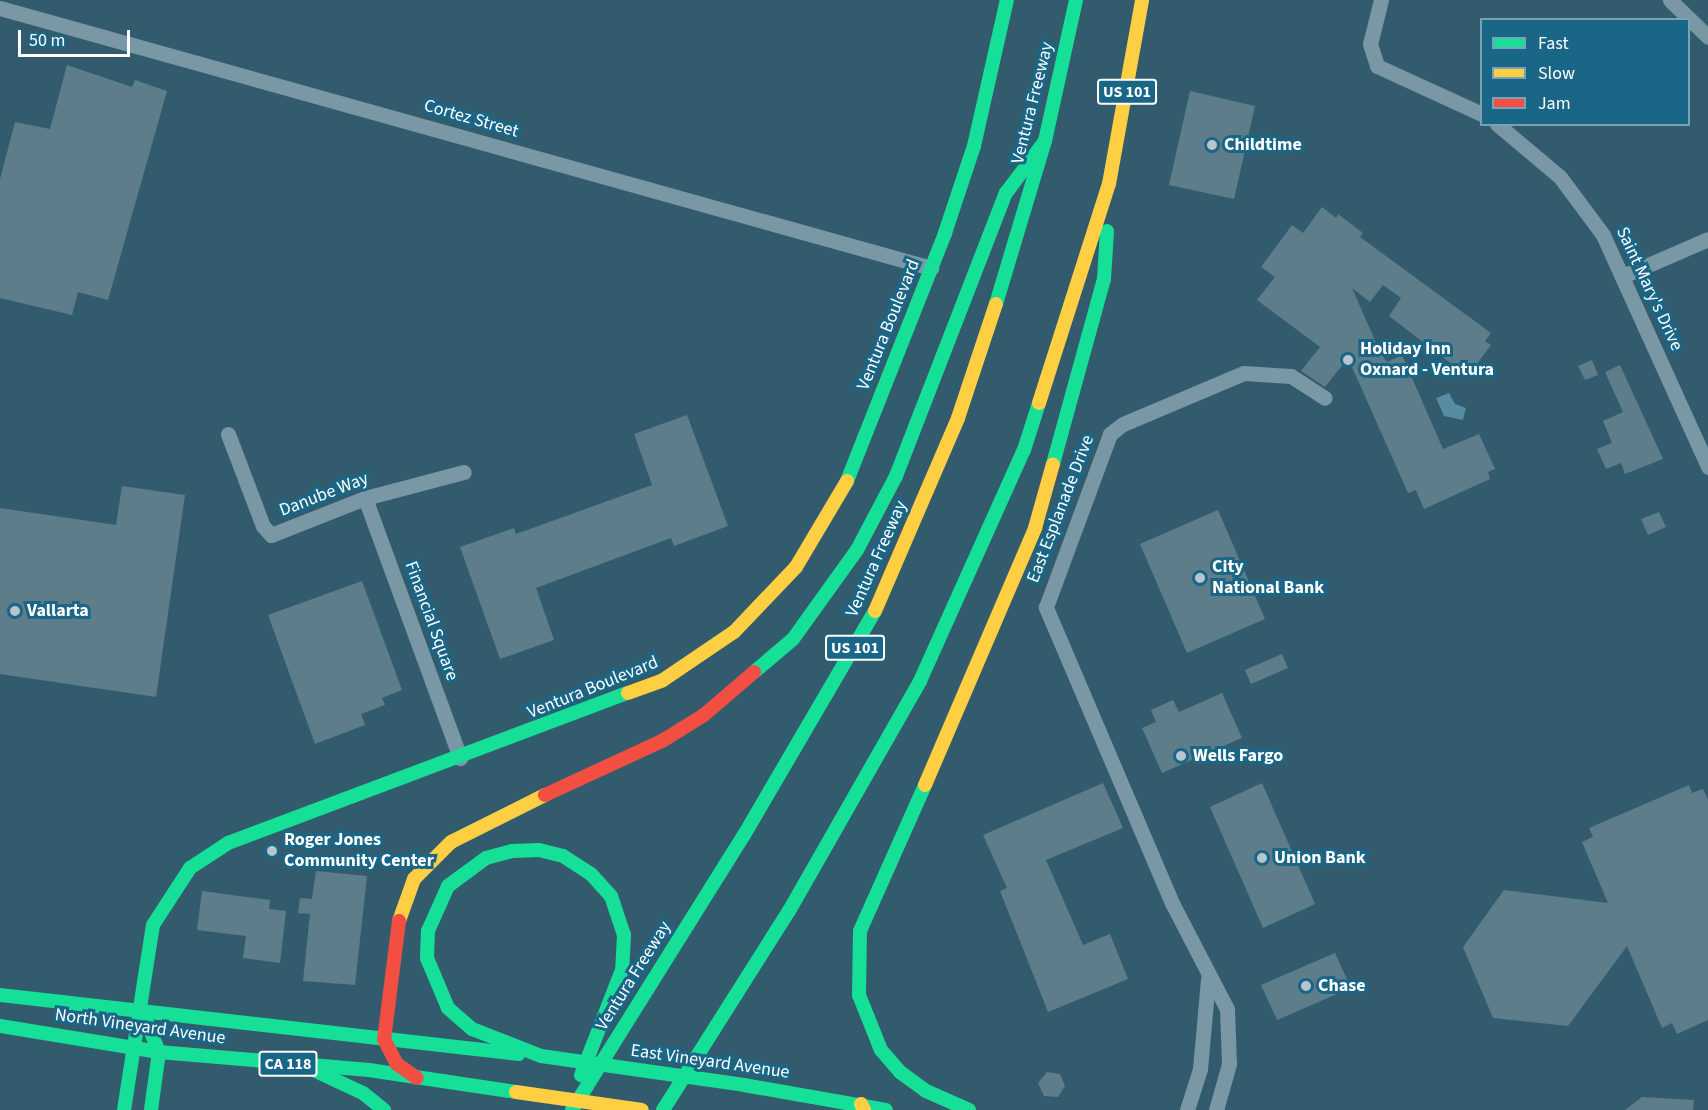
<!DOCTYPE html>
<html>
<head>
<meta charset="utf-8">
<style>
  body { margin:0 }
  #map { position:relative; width:1708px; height:1110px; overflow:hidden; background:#325c6e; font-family:"Source Sans 3",sans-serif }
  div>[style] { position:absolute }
  .water>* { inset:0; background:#568da3 }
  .building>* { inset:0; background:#5e7d8a }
  .street>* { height:15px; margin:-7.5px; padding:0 7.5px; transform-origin:7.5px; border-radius:7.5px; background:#7997a4 }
  .fast>* { height:14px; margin:-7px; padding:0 7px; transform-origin:7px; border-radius:7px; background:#16e098 }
  .slow>* { height:14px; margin:-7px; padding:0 7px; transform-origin:7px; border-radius:7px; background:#ffcf43 }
  .jam>* { height:14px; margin:-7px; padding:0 7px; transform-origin:7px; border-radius:7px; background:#f24e42 }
  .fast-bridge>* { height:14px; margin:-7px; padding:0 7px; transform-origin:7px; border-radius:7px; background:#16e098 }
  .slow-bridge>* { height:14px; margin:-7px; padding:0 7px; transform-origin:7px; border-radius:7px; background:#ffcf43 }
  .dots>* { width:16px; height:16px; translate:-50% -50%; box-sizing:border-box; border:3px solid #1a6687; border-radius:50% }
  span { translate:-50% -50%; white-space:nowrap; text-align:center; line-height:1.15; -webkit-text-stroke:6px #1a6687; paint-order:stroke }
  .shield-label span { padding:2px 4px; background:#1a6687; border:2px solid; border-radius:4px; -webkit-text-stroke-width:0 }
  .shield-label { font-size:16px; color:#fff; font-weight:700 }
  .street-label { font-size:18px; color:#fff }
  .poi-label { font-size:18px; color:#fff; font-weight:700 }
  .left { translate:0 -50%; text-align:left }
  .legend { position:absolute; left:1480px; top:18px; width:210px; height:108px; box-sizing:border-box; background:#1a6687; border:2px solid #76a3b7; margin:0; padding:8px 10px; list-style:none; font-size:18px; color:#fff }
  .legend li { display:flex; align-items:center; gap:12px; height:30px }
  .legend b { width:30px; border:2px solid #76a3b7 }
  .scale { position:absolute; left:18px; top:30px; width:112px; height:27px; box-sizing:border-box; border:3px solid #fff; border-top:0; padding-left:8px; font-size:18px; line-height:21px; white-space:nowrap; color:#fff; -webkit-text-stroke:4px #1a6687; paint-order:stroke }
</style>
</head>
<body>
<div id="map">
  <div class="water">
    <div style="clip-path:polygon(1449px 393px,1455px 404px,1466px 408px,1463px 420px,1444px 416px,1436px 398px)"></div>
  </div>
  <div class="building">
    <div style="clip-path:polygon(67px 65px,132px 87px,135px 80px,167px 91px,108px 300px,78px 292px,72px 315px,0 298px,0 179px,15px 122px,50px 129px)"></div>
    <div style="clip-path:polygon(1190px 91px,1255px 106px,1234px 199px,1169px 185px)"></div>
    <div style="clip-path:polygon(1322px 207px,1336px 218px,1338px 214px,1363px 233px,1360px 237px,1491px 333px,1485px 341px,1491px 345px,1471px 372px,1465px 368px,1462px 372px,1389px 316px,1401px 298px,1383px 285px,1370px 302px,1352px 288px,1380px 352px,1387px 362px,1402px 355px,1443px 449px,1479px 434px,1495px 469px,1488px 472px,1490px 479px,1424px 509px,1416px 490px,1408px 493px,1348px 358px,1325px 387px,1301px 371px,1320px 347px,1257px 300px,1275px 277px,1261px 267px,1292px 225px,1303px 233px)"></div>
    <div style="clip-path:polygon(1592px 360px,1598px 375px,1585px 380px,1578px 366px)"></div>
    <div style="clip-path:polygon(1620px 365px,1663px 459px,1625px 474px,1621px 463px,1606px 469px,1597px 449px,1612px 443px,1603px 421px,1623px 412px,1605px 372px)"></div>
    <div style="clip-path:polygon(687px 415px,728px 526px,674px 546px,671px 538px,536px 588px,554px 640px,500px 659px,460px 547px,514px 528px,516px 534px,652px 485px,634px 434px)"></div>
    <div style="clip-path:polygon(122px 486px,185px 495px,156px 697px,0 674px,0 508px,116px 525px)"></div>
    <div style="clip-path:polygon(1218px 510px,1265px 619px,1187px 653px,1140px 544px)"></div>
    <div style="clip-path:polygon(1659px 512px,1666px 527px,1648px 535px,1641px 519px)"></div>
    <div style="clip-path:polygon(362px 581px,402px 690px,382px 698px,385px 705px,361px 714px,365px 725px,315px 744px,268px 615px)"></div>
    <div style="clip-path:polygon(1282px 654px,1288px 668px,1251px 684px,1245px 670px)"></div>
    <div style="clip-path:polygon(1222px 693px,1242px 738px,1162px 773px,1142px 728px,1156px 722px,1151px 710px,1173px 700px,1179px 712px)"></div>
    <div style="clip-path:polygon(1103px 783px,1123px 828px,1046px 860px,1083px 945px,1110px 934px,1128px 979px,1048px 1012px,1000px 891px,1007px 888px,983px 835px)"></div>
    <div style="clip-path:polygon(1262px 783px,1315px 904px,1263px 928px,1210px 807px)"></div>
    <div style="clip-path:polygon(1689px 785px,1692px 793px,1703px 789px,1708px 800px,1708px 1020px,1677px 1034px,1672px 1023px,1662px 1028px,1627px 946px,1568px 1026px,1493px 1018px,1463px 947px,1504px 890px,1608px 903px,1582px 842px,1593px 837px,1589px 828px)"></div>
    <div style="clip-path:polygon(316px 871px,367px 876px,355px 985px,303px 981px,310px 914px,298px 913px,300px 898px,312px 899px)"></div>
    <div style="clip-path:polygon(202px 891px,270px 900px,269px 909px,286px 911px,280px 963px,243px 958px,246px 936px,197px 930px)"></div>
    <div style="clip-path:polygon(1335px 953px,1351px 988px,1277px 1020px,1261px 985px)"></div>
    <div style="clip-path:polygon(1047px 1072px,1060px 1074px,1065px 1086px,1058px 1097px,1044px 1096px,1038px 1083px)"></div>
    <div style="clip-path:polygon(1642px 1097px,1694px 1100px,1693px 1110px,1625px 1110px)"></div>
  </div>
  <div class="street">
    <div style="left:1381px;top:0;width:45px;rotate:104deg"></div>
    <div style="left:1370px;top:44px;width:23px;rotate:72deg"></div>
    <div style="left:1377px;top:66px;width:115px;rotate:24.6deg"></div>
    <div style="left:1670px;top:0;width:53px;rotate:44.2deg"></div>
    <div style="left:0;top:8px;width:967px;rotate:15.6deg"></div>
    <div style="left:1497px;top:124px;width:82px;rotate:40.1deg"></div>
    <div style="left:1560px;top:177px;width:72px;rotate:53.4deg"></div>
    <div style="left:1603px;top:235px;width:255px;rotate:65.6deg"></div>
    <div style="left:1625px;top:275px;width:90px;rotate:-23.4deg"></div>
    <div style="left:228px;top:434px;width:98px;rotate:69.2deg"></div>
    <div style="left:263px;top:526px;width:12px;rotate:48deg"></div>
    <div style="left:271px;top:535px;width:101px;rotate:-21.5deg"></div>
    <div style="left:365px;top:498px;width:102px;rotate:-14.7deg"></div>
    <div style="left:365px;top:498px;width:277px;rotate:69.9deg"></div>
    <div style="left:1187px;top:1110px;width:43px;rotate:-72.4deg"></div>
    <div style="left:1200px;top:1069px;width:90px;rotate:-84.9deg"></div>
    <div style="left:1216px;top:1110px;width:48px;rotate:-74.2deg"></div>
    <div style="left:1229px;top:1064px;width:55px;rotate:-92.1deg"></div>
    <div style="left:1227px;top:1009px;width:119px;rotate:-117.4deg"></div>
    <div style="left:1172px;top:903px;width:322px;rotate:-113.1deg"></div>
    <div style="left:1046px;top:607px;width:184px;rotate:-69.7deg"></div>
    <div style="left:1110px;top:434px;width:16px;rotate:-38deg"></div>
    <div style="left:1123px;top:424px;width:131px;rotate:-22.9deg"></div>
    <div style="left:1244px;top:373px;width:47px;rotate:3.7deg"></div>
    <div style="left:1291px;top:376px;width:40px;rotate:32.9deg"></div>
  </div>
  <div class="fast">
    <div style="left:996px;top:304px;width:170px;rotate:-73.3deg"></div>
    <div style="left:1045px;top:141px;width:144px;rotate:-77.6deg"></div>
    <div style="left:1053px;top:464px;width:192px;rotate:-74.6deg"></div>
    <div style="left:1104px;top:279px;width:48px;rotate:-86.4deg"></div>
    <div style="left:847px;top:481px;width:267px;rotate:-68.4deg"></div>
    <div style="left:945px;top:233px;width:92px;rotate:-71.6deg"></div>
    <div style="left:974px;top:146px;width:150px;rotate:-77.3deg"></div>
    <div style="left:754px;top:672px;width:51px;rotate:-40.2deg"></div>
    <div style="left:793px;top:639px;width:110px;rotate:-54.3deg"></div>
    <div style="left:857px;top:550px;width:84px;rotate:-62.2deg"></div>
    <div style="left:896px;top:476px;width:304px;rotate:-68.8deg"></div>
    <div style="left:1006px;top:193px;width:65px;rotate:-53.1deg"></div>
    <div style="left:925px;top:785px;width:160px;rotate:114deg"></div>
    <div style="left:860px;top:931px;width:64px;rotate:90.9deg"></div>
    <div style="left:859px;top:995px;width:59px;rotate:68.2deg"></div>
    <div style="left:881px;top:1050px;width:29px;rotate:49deg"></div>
    <div style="left:900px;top:1072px;width:32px;rotate:36deg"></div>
    <div style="left:926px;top:1091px;width:47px;rotate:23.8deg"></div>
    <div style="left:0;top:995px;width:522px;rotate:6.49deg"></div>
    <div style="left:143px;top:1013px;width:42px;rotate:67.7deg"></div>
    <div style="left:159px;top:1052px;width:59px;rotate:97.9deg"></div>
    <div style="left:0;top:1026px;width:161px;rotate:9.3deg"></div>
    <div style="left:159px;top:1052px;width:211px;rotate:4.9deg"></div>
    <div style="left:369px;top:1070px;width:149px;rotate:8.5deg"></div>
    <div style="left:541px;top:1056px;width:74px;rotate:-158.6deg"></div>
    <div style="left:472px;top:1029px;width:32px;rotate:-139deg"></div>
    <div style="left:448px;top:1008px;width:54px;rotate:-112.8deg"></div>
    <div style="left:427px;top:958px;width:27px;rotate:-88deg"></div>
    <div style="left:428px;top:931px;width:49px;rotate:-66deg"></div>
    <div style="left:448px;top:886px;width:47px;rotate:-36.4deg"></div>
    <div style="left:486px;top:858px;width:27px;rotate:-15deg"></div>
    <div style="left:512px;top:851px;width:27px;rotate:-2deg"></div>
    <div style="left:539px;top:850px;width:25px;rotate:14deg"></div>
    <div style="left:563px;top:856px;width:33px;rotate:33deg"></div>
    <div style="left:591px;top:874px;width:30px;rotate:48deg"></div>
    <div style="left:611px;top:896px;width:41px;rotate:71.6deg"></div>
    <div style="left:624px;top:935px;width:35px;rotate:93deg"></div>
    <div style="left:622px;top:970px;width:113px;rotate:111.3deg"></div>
    <div style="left:305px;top:1066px;width:64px;rotate:25deg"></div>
    <div style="left:363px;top:1093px;width:27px;rotate:39deg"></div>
    <div style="left:744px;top:1085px;width:144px;rotate:10deg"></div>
    <div style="left:124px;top:1110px;width:187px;rotate:-81.1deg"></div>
    <div style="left:153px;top:925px;width:68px;rotate:-57deg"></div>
    <div style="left:190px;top:868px;width:45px;rotate:-33.3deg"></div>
    <div style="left:228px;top:843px;width:427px;rotate:-20.6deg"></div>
    <div style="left:572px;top:1110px;width:324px;rotate:-58deg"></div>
    <div style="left:744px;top:835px;width:259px;rotate:-59.7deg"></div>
    <div style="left:663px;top:1110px;width:236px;rotate:-57.7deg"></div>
    <div style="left:789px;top:911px;width:265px;rotate:-60.3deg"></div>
    <div style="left:920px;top:681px;width:253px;rotate:-65.8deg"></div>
    <div style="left:1024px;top:450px;width:49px;rotate:-72.3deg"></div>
  </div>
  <div class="slow">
    <div style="left:1039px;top:403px;width:230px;rotate:-72.3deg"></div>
    <div style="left:1109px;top:184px;width:187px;rotate:-79.8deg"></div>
    <div style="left:875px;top:611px;width:210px;rotate:-66.7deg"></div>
    <div style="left:958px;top:418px;width:120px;rotate:-71.6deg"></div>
    <div style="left:628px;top:693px;width:37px;rotate:-20deg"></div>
    <div style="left:663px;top:680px;width:86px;rotate:-34.1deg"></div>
    <div style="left:734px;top:632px;width:90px;rotate:-46.4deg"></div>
    <div style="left:796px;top:567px;width:100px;rotate:-59.3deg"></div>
    <div style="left:925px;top:785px;width:280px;rotate:-66.8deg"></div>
    <div style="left:1035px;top:528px;width:66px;rotate:-74.3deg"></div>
    <div style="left:399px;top:921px;width:45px;rotate:-70.3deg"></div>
    <div style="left:414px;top:879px;width:52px;rotate:-45deg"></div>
    <div style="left:451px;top:842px;width:105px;rotate:-26.6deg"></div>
    <div style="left:861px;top:1104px;width:7px;rotate:63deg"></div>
  </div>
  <div class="jam">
    <div style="left:545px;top:795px;width:129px;rotate:-24.8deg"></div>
    <div style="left:662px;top:741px;width:49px;rotate:-31.8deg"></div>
    <div style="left:704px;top:715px;width:66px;rotate:-40.7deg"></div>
    <div style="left:399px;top:921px;width:119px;rotate:97.2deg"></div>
    <div style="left:384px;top:1039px;width:28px;rotate:63deg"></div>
    <div style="left:397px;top:1064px;width:24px;rotate:35deg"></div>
  </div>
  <div class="fast-bridge">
    <div style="left:541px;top:1056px;width:205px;rotate:8.1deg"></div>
  </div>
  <div class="slow-bridge">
    <div style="left:516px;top:1092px;width:127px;rotate:8.1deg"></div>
  </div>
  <div class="dots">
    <div style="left:1212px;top:145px;background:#b7c6cc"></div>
    <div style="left:1348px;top:360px;background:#b7c6cc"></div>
    <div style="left:1200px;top:578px;background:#b7c6cc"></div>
    <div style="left:15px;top:611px;background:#b7c6cc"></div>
    <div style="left:1181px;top:756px;background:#b7c6cc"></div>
    <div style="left:272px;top:851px;background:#b7c6cc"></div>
    <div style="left:1262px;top:858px;background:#b7c6cc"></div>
    <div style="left:1306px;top:986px;background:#b7c6cc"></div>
  </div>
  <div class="shield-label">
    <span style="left:1127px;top:92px">US 101</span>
    <span style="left:855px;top:648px">US 101</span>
    <span style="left:288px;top:1064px">CA 118</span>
  </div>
  <div class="street-label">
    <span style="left:1033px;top:103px;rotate:-76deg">Ventura Freeway</span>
    <span style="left:471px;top:119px;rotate:16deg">Cortez Street</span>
    <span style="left:1649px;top:289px;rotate:65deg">Saint Mary's Drive</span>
    <span style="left:889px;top:325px;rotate:-68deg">Ventura Boulevard</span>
    <span style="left:324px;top:495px;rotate:-21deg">Danube Way</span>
    <span style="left:1061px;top:509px;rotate:-69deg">East Esplanade Drive</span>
    <span style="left:877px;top:559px;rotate:-66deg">Ventura Freeway</span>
    <span style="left:431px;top:621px;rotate:70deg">Financial Square</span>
    <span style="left:593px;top:688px;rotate:-22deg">Ventura Boulevard</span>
    <span style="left:634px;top:976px;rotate:-58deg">Ventura Freeway</span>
    <span style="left:140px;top:1027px;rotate:8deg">North Vineyard Avenue</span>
    <span style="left:710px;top:1062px;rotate:8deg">East Vineyard Avenue</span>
  </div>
  <div class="poi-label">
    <span class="left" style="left:1224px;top:145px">Childtime</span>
    <span class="left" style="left:1360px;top:360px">Holiday Inn<br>Oxnard - Ventura</span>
    <span class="left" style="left:1212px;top:578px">City<br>National Bank</span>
    <span class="left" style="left:27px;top:611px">Vallarta</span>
    <span class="left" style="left:1193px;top:756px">Wells Fargo</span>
    <span class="left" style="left:284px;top:851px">Roger Jones<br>Community Center</span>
    <span class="left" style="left:1274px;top:858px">Union Bank</span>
    <span class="left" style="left:1318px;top:986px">Chase</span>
  </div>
  <ul class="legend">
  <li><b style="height:8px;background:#16e098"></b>Fast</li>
  <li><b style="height:8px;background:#ffcf43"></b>Slow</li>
  <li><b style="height:8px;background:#f24e42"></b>Jam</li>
  </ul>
  <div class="scale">50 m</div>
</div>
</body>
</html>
